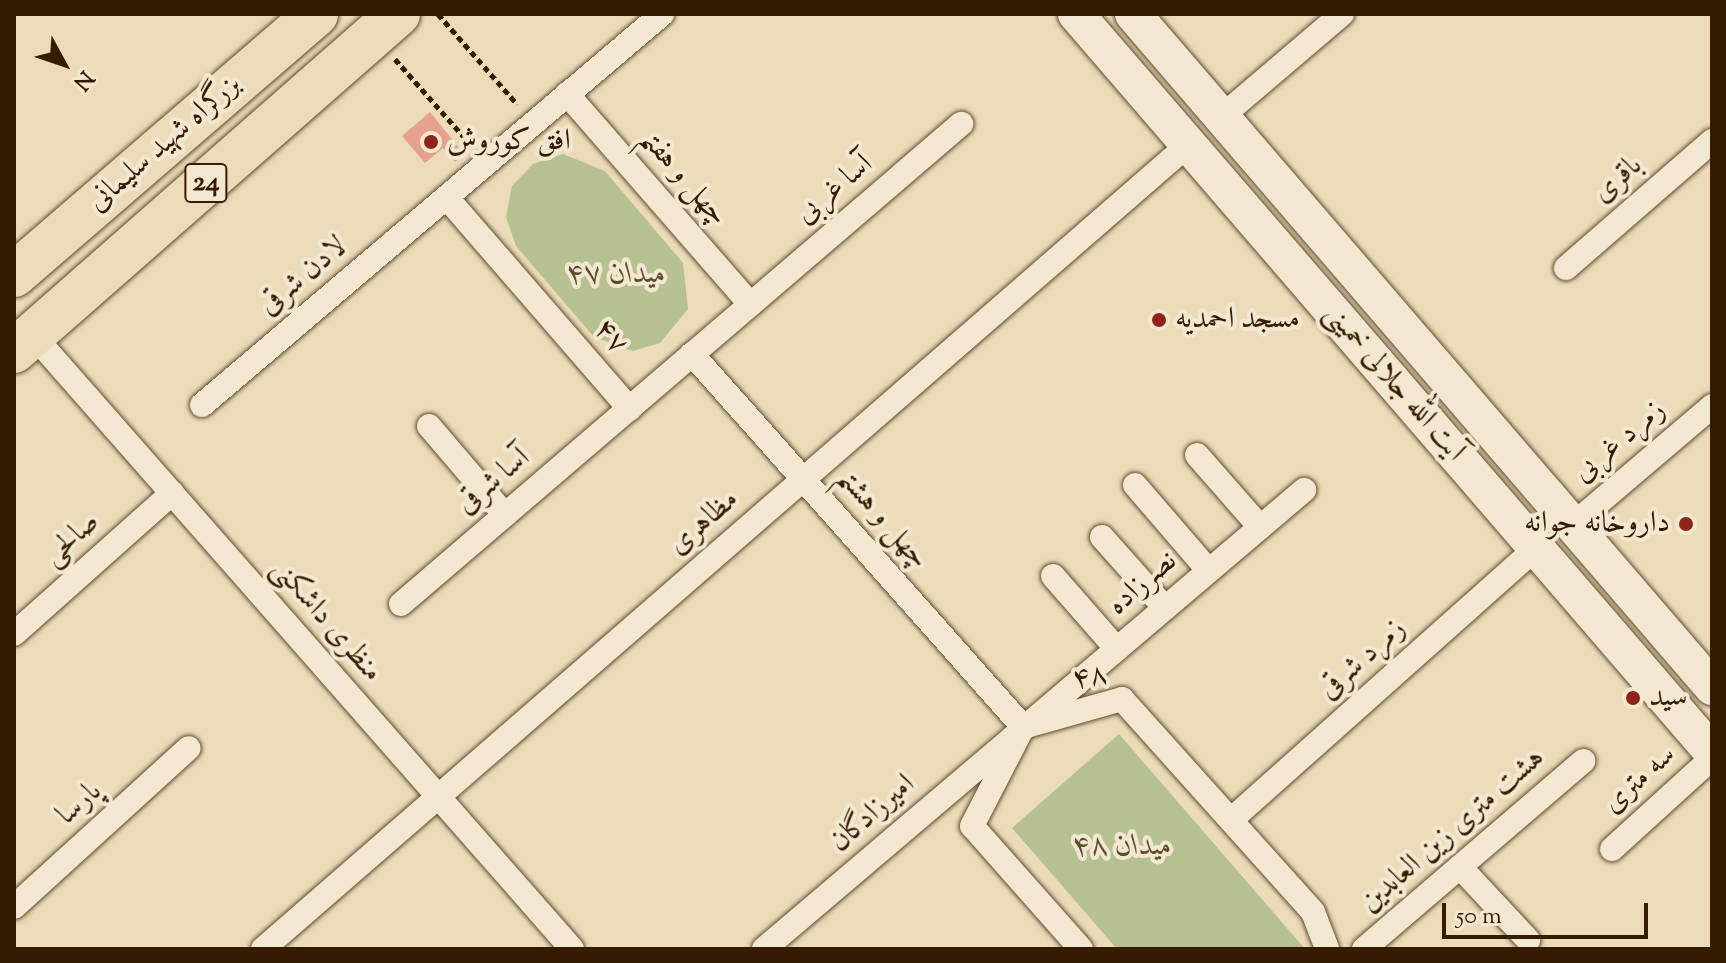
<!DOCTYPE html>
<html>
<head>
<meta charset="utf-8">
<style>
  body { margin:0 }
  #map { position:relative; width:1726px; height:963px; overflow:hidden; background:#ebdbb8; font-family:"Sorts Mill Goudy",Amiri,serif }
  div>[style] { position:absolute }
  .green>* { inset:0; background:#b5c190 }
  .building>* { inset:0; background:#e5a18e }
  .path>* { height:5px; margin-top:-2.5px; transform-origin:0; background:repeating-linear-gradient(90deg,#351b00 0 6px,transparent 0 10px) }
  .roads { filter:drop-shadow(0 0 2px #624b2e) drop-shadow(0 0 2px #624b2e) }
  .street>* { height:24px; margin:-12px; padding:0 12px; transform-origin:12px; border-radius:12px; background:#f2e8d1 }
  .secondary>* { height:36px; margin:-18px; padding:0 18px; transform-origin:18px; border-radius:18px; background:#f2e8d1 }
  .highway>* { height:44px; margin:-22px; padding:0 22px; transform-origin:22px; border-radius:22px; background:#ebdbb8 }
  .dots>* { width:22px; height:22px; translate:-50% -50%; box-sizing:border-box; border:4px solid #f2e8d1; border-radius:50% }
  span { translate:-50% -50%; white-space:nowrap; text-align:center; line-height:1.15; -webkit-text-stroke:8px #f2e8d1; paint-order:stroke }
  .shield-label span { padding:2px 6px; background:#f2e8d1; border:2px solid; border-radius:6px; -webkit-text-stroke-width:0 }
  .shield-label { font-size:28px; color:#351b00; font-weight:700 }
  .poi-label { font-size:30px; color:#351b00 }
  .left { translate:0 -50%; text-align:left }
  .right { translate:-100% -50%; text-align:right }
  .street-label { font-size:30px; color:#351b00 }
  .park-label { font-size:30px; color:#5b4d2b; font-style:italic }
  .frame { position:absolute; inset:0; border:16px solid #351b00; pointer-events:none }
  .north { position:absolute; left:24px; top:24px; width:80px; height:80px; -webkit-text-stroke:6px #f2e8d1; paint-order:stroke; rotate:130deg; font-size:22px; font-weight:700; line-height:32px; text-align:center; color:#351b00 }
  .north::after { content:''; display:block; margin:auto; width:28px; height:36px; background:#351b00; clip-path:polygon(50% 0,100% 100%,50% 72%,0 100%) }
  .scale { position:absolute; left:1442px; top:903px; width:206px; height:36px; box-sizing:border-box; border:4px solid #351b00; border-top:0; padding-left:10px; font-size:24px; line-height:28px; white-space:nowrap; color:#351b00; -webkit-text-stroke:6px #f2e8d1; paint-order:stroke }
</style>
</head>
<body>
<div id="map">
  <div class="green">
    <div style="clip-path:polygon(563px 154px,605px 171px,683px 263px,688px 309px,660px 343px,633px 351px,594px 337px,516px 246px,506px 217px,512px 186px,533px 164px)"></div>
    <div style="clip-path:polygon(1119px 734px,1305px 949px,1117px 949px,1012px 828px)"></div>
  </div>
  <div class="building">
    <div style="clip-path:polygon(430px 112px,464px 154px,455px 162px,443px 148px,425px 163px,402px 136px)"></div>
  </div>
  <div class="path">
    <div style="left:438px;top:14px;width:120px;rotate:48.7deg"></div>
    <div style="left:395px;top:59px;width:115px;rotate:48.5deg"></div>
  </div>
  <div class="roads">
    <div class="street">
      <div style="left:567px;top:94px;width:279px;rotate:48.9deg"></div>
      <div style="left:1221px;top:117px;width:159px;rotate:-40.4deg"></div>
      <div style="left:447px;top:198px;width:279px;rotate:49.1deg"></div>
      <div style="left:1566px;top:268px;width:194px;rotate:-41deg"></div>
      <div style="left:33px;top:335px;width:817px;rotate:48.72deg"></div>
      <div style="left:692px;top:354px;width:499px;rotate:48.4deg"></div>
      <div style="left:202px;top:405px;width:604px;rotate:-40.36deg"></div>
      <div style="left:429px;top:426px;width:117px;rotate:49.5deg"></div>
      <div style="left:1197px;top:455px;width:96px;rotate:48.8deg"></div>
      <div style="left:1135px;top:485px;width:112px;rotate:49.3deg"></div>
      <div style="left:1570px;top:527px;width:187px;rotate:-40.4deg"></div>
      <div style="left:1102px;top:537px;width:95px;rotate:48.4deg"></div>
      <div style="left:1053px;top:576px;width:97px;rotate:48.8deg"></div>
      <div style="left:401px;top:604px;width:738px;rotate:-40.6deg"></div>
      <div style="left:14px;top:634px;width:212px;rotate:-41.7deg"></div>
      <div style="left:1232px;top:819px;width:407px;rotate:-41.7deg"></div>
      <div style="left:1612px;top:849px;width:135px;rotate:-42.3deg"></div>
      <div style="left:1460px;top:867px;width:100px;rotate:47deg"></div>
      <div style="left:14px;top:907px;width:236px;rotate:-42.3deg"></div>
      <div style="left:263px;top:949px;width:1226px;rotate:-41deg"></div>
      <div style="left:764px;top:949px;width:709px;rotate:-40.36deg"></div>
      <div style="left:1081px;top:949px;width:164px;rotate:-131.5deg"></div>
      <div style="left:972px;top:826px;width:111px;rotate:-62.7deg"></div>
      <div style="left:1023px;top:727px;width:103px;rotate:-15.8deg"></div>
      <div style="left:1122px;top:699px;width:286px;rotate:48.1deg"></div>
      <div style="left:1313px;top:912px;width:40px;rotate:69deg"></div>
      <div style="left:1364px;top:949px;width:289px;rotate:-40.6deg"></div>
    </div>
    <div class="secondary">
      <div style="left:1076px;top:14px;width:974px;rotate:49.25deg"></div>
      <div style="left:1133px;top:14px;width:888px;rotate:49.29deg"></div>
    </div>
    <div class="highway">
      <div style="left:14px;top:275px;width:399px;rotate:-40.8deg"></div>
      <div style="left:14px;top:351px;width:511px;rotate:-41.27deg"></div>
    </div>
  </div>
  <div class="dots">
    <div style="left:431px;top:142px;background:#8f2418"></div>
    <div style="left:1159px;top:320px;background:#8f2418"></div>
    <div style="left:1686px;top:524px;background:#8f2418"></div>
    <div style="left:1633px;top:698px;background:#8f2418"></div>
  </div>
  <div class="shield-label">
    <span style="left:206px;top:183px">24</span>
  </div>
  <div class="poi-label">
    <span class="left" style="left:447px;top:142px">افق کوروش</span>
    <span class="left" style="left:1175px;top:320px">مسجد احمدیه</span>
    <span class="right" style="left:1670px;top:524px">داروخانه جوانه</span>
    <span class="left" style="left:1649px;top:698px">سید</span>
  </div>
  <div class="street-label">
    <span style="left:165px;top:144px;rotate:-41deg">بزرگراه شهید سلیمانی</span>
    <span style="left:683px;top:178px;rotate:49deg">چهل و هفتم</span>
    <span style="left:1618px;top:180px;rotate:-41deg">باقری</span>
    <span style="left:835px;top:190px;rotate:-40deg">آسا غربی</span>
    <span style="left:304px;top:277px;rotate:-40deg">لادن شرقی</span>
    <span style="left:610px;top:337px;rotate:49deg">۴۷</span>
    <span style="left:1394px;top:383px;rotate:49deg">آيت الله جلالى خمينى</span>
    <span style="left:1620px;top:442px;rotate:-40deg">زمرد غربی</span>
    <span style="left:494px;top:482px;rotate:-40deg">آسا شرقی</span>
    <span style="left:882px;top:519px;rotate:49deg">چهل و هشتم</span>
    <span style="left:704px;top:523px;rotate:-41deg">مظاهری</span>
    <span style="left:72px;top:540px;rotate:-42deg">صالحی</span>
    <span style="left:1143px;top:584px;rotate:-41deg">نصرزاده</span>
    <span style="left:326px;top:621px;rotate:49deg">منظری داشکنی</span>
    <span style="left:1363px;top:660px;rotate:-42deg">زمرد شرقی</span>
    <span style="left:1090px;top:678px;rotate:-11deg">۴۸</span>
    <span style="left:1640px;top:780px;rotate:-42deg">سه متری</span>
    <span style="left:80px;top:804px;rotate:-42deg">پارسا</span>
    <span style="left:873px;top:814px;rotate:-41deg">امیرزادگان</span>
    <span style="left:1453px;top:831px;rotate:-41deg">هشت متری زین العابدین</span>
  </div>
  <div class="park-label">
    <span style="left:617px;top:275px">میدان ۴۷</span>
    <span style="left:1123px;top:847px">میدان ۴۸</span>
  </div>
  <div class="frame"></div>
  <div class="north">N</div>
  <div class="scale">50 m</div>
</div>
</body>
</html>
